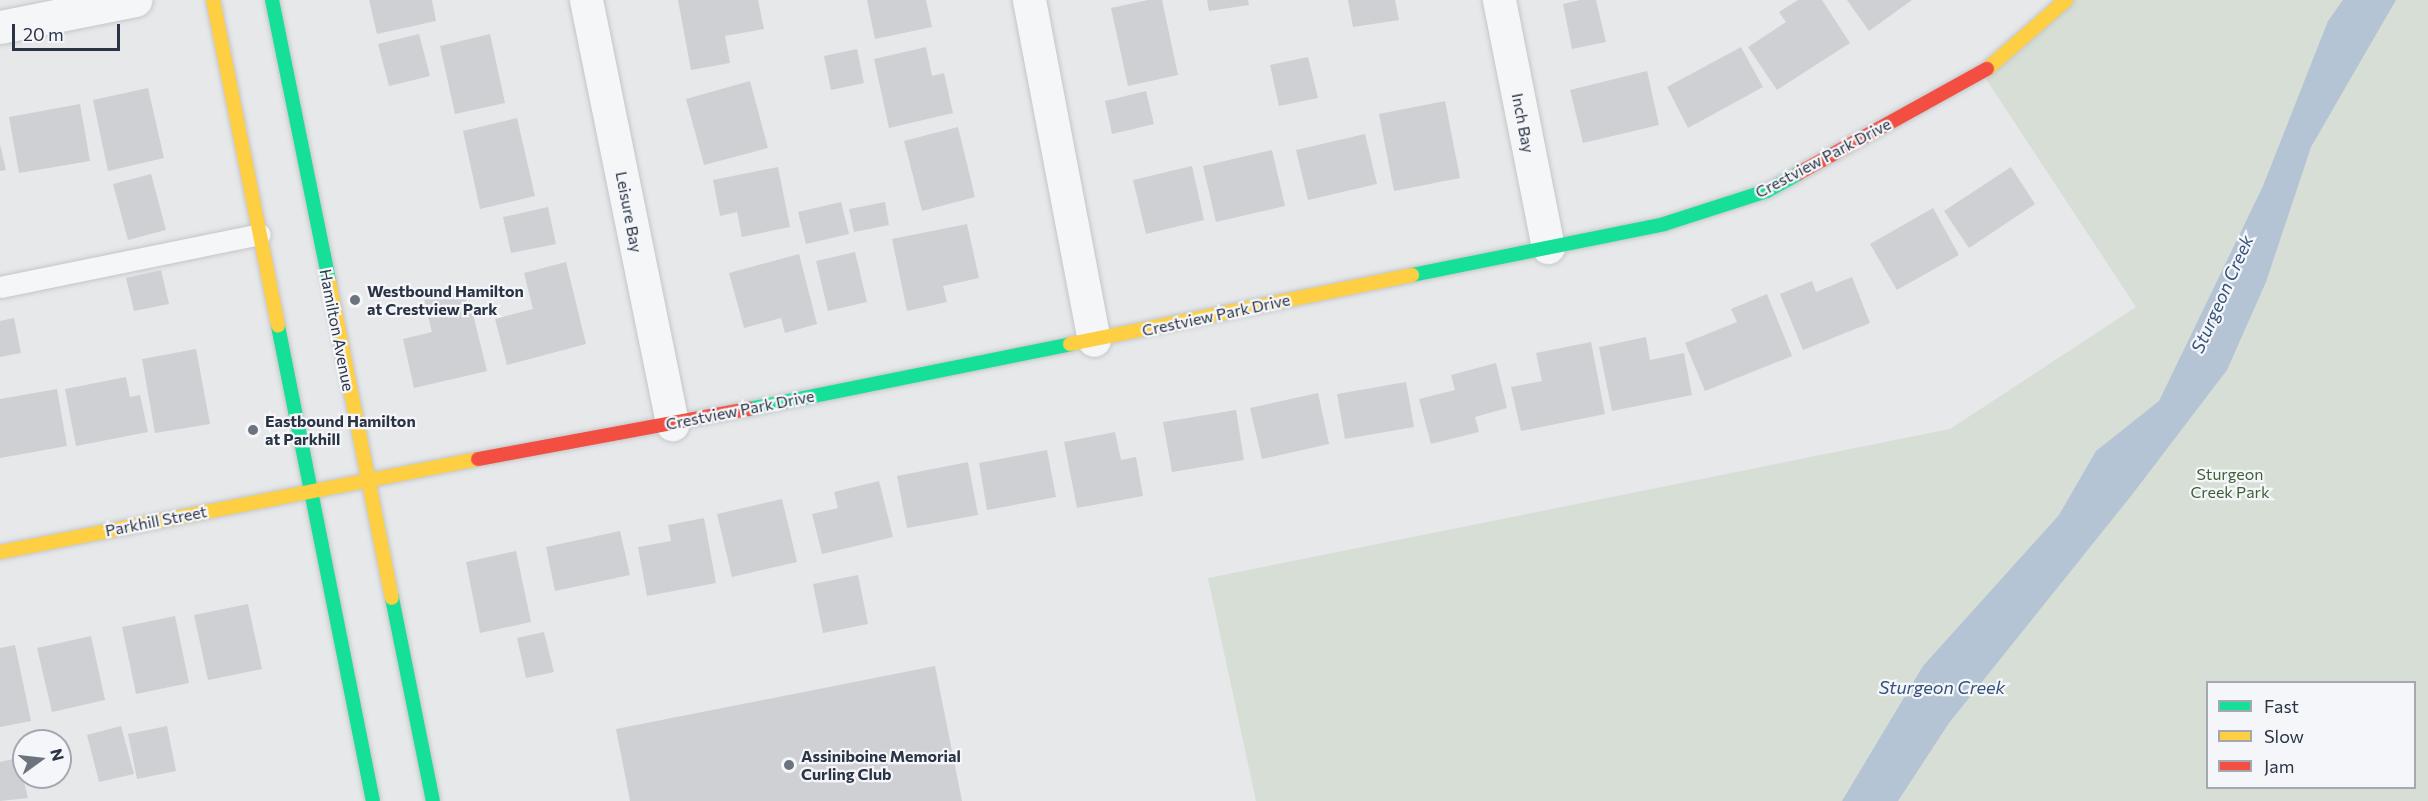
<!DOCTYPE html>
<html>
<head>
<meta charset="utf-8">
<style>
  body { margin:0 }
  #map { position:relative; width:2428px; height:801px; overflow:hidden; background:#e6e8ea; font-family:Commissioner,sans-serif }
  div>[style] { position:absolute }
  .green>* { inset:0; background:#d6ded6 }
  .water>* { inset:0; background:#b4c4d5 }
  .building>* { inset:0; background:#ced0d3 }
  .roads { filter:drop-shadow(0 0 2px #c4c6c8) drop-shadow(0 0 2px #c4c6c8) }
  .lane>* { height:21px; margin:-10.5px; padding:0 10.5px; transform-origin:10.5px; border-radius:10.5px; background:#f5f6f7 }
  .street>* { height:33px; margin:-16.5px; padding:0 16.5px; transform-origin:16.5px; border-radius:16.5px; background:#f5f6f7 }
  .fast>* { height:14px; margin:-7px; padding:0 7px; transform-origin:7px; border-radius:7px; background:#16e098 }
  .slow>* { height:14px; margin:-7px; padding:0 7px; transform-origin:7px; border-radius:7px; background:#ffcf43 }
  .jam>* { height:14px; margin:-7px; padding:0 7px; transform-origin:7px; border-radius:7px; background:#f24e42 }
  .dots>* { width:16px; height:16px; translate:-50% -50%; box-sizing:border-box; border:3px solid #f4f6f9; border-radius:50% }
  span { translate:-50% -50%; white-space:nowrap; text-align:center; line-height:1.15; -webkit-text-stroke:4.5px #f4f6f9; paint-order:stroke }
  .street-label { font-size:16px; color:#2b3445 }
  .poi-label { font-size:16px; color:#2b3445; font-weight:700 }
  .left { translate:0 -50%; text-align:left }
  .park-label { font-size:16px; color:#3f6138 }
  .water-label { font-size:18px; color:#34527a; font-style:italic }
  .legend { position:absolute; left:2206px; top:681px; width:210px; height:108px; box-sizing:border-box; background:#f4f6f9; border:2px solid #a4a8b1; margin:0; padding:8px 10px; list-style:none; font-size:18px; color:#2b3445 }
  .legend li { display:flex; align-items:center; gap:12px; height:30px }
  .legend b { width:30px; border:2px solid #a4a8b1 }
  .north { position:absolute; left:12px; top:729px; width:60px; height:60px; box-sizing:border-box; background:#f4f6f9; border:2px solid #a4a8b1; border-radius:50%; rotate:75deg; font-size:16px; font-weight:700; line-height:24px; text-align:center; color:#2b3445 }
  .north::after { content:''; display:block; margin:auto; width:21px; height:27px; background:#6c737f; clip-path:polygon(50% 0,100% 100%,50% 72%,0 100%) }
  .scale { position:absolute; left:12px; top:24px; width:108px; height:27px; box-sizing:border-box; border:3px solid #2b3445; border-top:0; padding-left:8px; font-size:18px; line-height:21px; white-space:nowrap; color:#2b3445; -webkit-text-stroke:4px #f4f6f9; paint-order:stroke }
</style>
</head>
<body>
<div id="map">
  <div class="green">
    <div style="clip-path:polygon(evenodd,2066px 0,2428px 0,2428px 801px,1256px 801px,1208px 578px,1950px 429px,2136px 307px,1982px 73px,2066px 0,2208px 682px,2414px 682px,2414px 788px,2208px 788px,2208px 682px)"></div>
  </div>
  <div class="water">
    <div style="clip-path:polygon(2343px 0,2396px 0,2311px 147px,2266px 282px,2227px 370px,2131px 496px,1949px 723px,1898px 801px,1842px 801px,1923px 666px,2059px 515px,2096px 451px,2159px 401px,2263px 186px,2328px 21px)"></div>
  </div>
  <div class="building">
    <div style="clip-path:polygon(369px 0,432px 0,436px 21px,377px 34px)"></div>
    <div style="clip-path:polygon(678px 0,758px 0,764px 29px,725px 36px,730px 63px,691px 70px)"></div>
    <div style="clip-path:polygon(867px 0,926px 0,932px 27px,875px 39px)"></div>
    <div style="clip-path:polygon(1148px 0,1162px 0,1178px 75px,1128px 86px,1111px 8px)"></div>
    <div style="clip-path:polygon(1207px 0,1248px 0,1249px 5px,1209px 11px)"></div>
    <div style="clip-path:polygon(1348px 0,1395px 0,1399px 20px,1353px 27px)"></div>
    <div style="clip-path:polygon(1580px 0,1596px 0,1606px 42px,1572px 49px,1563px 4px)"></div>
    <div style="clip-path:polygon(1798px 0,1822px 0,1850px 43px,1777px 90px,1748px 47px,1786px 22px,1779px 12px)"></div>
    <div style="clip-path:polygon(1847px 0,1912px 0,1869px 31px)"></div>
    <div style="clip-path:polygon(419px 34px,430px 76px,389px 86px,378px 44px)"></div>
    <div style="clip-path:polygon(490px 34px,505px 103px,455px 114px,440px 46px)"></div>
    <div style="clip-path:polygon(926px 47px,932px 76px,944px 73px,953px 113px,889px 128px,874px 59px)"></div>
    <div style="clip-path:polygon(1741px 47px,1763px 87px,1688px 128px,1667px 87px)"></div>
    <div style="clip-path:polygon(857px 49px,864px 83px,831px 90px,824px 56px)"></div>
    <div style="clip-path:polygon(1308px 57px,1318px 98px,1279px 106px,1270px 65px)"></div>
    <div style="clip-path:polygon(1647px 71px,1659px 125px,1583px 143px,1570px 90px)"></div>
    <div style="clip-path:polygon(750px 81px,768px 148px,704px 165px,686px 99px)"></div>
    <div style="clip-path:polygon(148px 88px,164px 158px,108px 171px,93px 100px)"></div>
    <div style="clip-path:polygon(1146px 91px,1154px 124px,1112px 134px,1105px 101px)"></div>
    <div style="clip-path:polygon(1445px 101px,1460px 178px,1394px 191px,1379px 114px)"></div>
    <div style="clip-path:polygon(80px 104px,90px 161px,19px 173px,9px 117px)"></div>
    <div style="clip-path:polygon(517px 118px,535px 196px,480px 209px,463px 131px)"></div>
    <div style="clip-path:polygon(958px 127px,975px 197px,922px 211px,904px 141px)"></div>
    <div style="clip-path:polygon(1365px 134px,1377px 184px,1308px 200px,1296px 150px)"></div>
    <div style="clip-path:polygon(0 144px,6px 170px,0 171px)"></div>
    <div style="clip-path:polygon(1272px 150px,1285px 206px,1216px 222px,1203px 166px)"></div>
    <div style="clip-path:polygon(1192px 166px,1204px 220px,1146px 234px,1133px 180px)"></div>
    <div style="clip-path:polygon(778px 167px,790px 227px,742px 237px,737px 212px,720px 216px,713px 180px)"></div>
    <div style="clip-path:polygon(2011px 167px,2035px 204px,1969px 248px,1944px 211px)"></div>
    <div style="clip-path:polygon(151px 174px,166px 230px,128px 240px,113px 184px)"></div>
    <div style="clip-path:polygon(841px 202px,849px 234px,806px 244px,798px 212px)"></div>
    <div style="clip-path:polygon(885px 202px,889px 225px,854px 232px,849px 209px)"></div>
    <div style="clip-path:polygon(548px 207px,556px 244px,511px 253px,503px 217px)"></div>
    <div style="clip-path:polygon(1933px 208px,1959px 255px,1897px 290px,1870px 244px)"></div>
    <div style="clip-path:polygon(967px 224px,979px 278px,943px 286px,947px 302px,907px 311px,892px 239px)"></div>
    <div style="clip-path:polygon(855px 252px,867px 302px,828px 311px,816px 261px)"></div>
    <div style="clip-path:polygon(799px 254px,817px 324px,785px 333px,781px 318px,744px 328px,729px 273px)"></div>
    <div style="clip-path:polygon(566px 262px,586px 344px,507px 365px,495px 319px,533px 309px,524px 273px)"></div>
    <div style="clip-path:polygon(161px 270px,169px 304px,134px 311px,126px 278px)"></div>
    <div style="clip-path:polygon(1852px 277px,1870px 323px,1803px 350px,1780px 294px,1812px 281px,1816px 292px)"></div>
    <div style="clip-path:polygon(467px 290px,487px 371px,414px 388px,403px 339px,432px 332px,424px 300px)"></div>
    <div style="clip-path:polygon(1767px 294px,1792px 356px,1705px 391px,1685px 343px,1737px 322px,1731px 309px)"></div>
    <div style="clip-path:polygon(14px 318px,21px 353px,0 357px,0 321px)"></div>
    <div style="clip-path:polygon(1646px 337px,1650px 360px,1684px 353px,1692px 395px,1612px 411px,1599px 347px)"></div>
    <div style="clip-path:polygon(1591px 342px,1605px 414px,1521px 431px,1511px 387px,1542px 381px,1536px 353px)"></div>
    <div style="clip-path:polygon(196px 349px,210px 424px,155px 433px,142px 359px)"></div>
    <div style="clip-path:polygon(1496px 363px,1507px 408px,1475px 417px,1479px 432px,1431px 444px,1419px 399px,1455px 390px,1451px 375px)"></div>
    <div style="clip-path:polygon(126px 377px,130px 397px,140px 395px,148px 432px,76px 446px,65px 389px)"></div>
    <div style="clip-path:polygon(1406px 382px,1414px 427px,1345px 439px,1337px 394px)"></div>
    <div style="clip-path:polygon(57px 389px,67px 446px,0 458px,0 399px)"></div>
    <div style="clip-path:polygon(1318px 393px,1329px 444px,1262px 459px,1250px 408px)"></div>
    <div style="clip-path:polygon(1236px 410px,1244px 460px,1172px 472px,1163px 422px)"></div>
    <div style="clip-path:polygon(1115px 432px,1121px 460px,1136px 457px,1143px 496px,1077px 508px,1064px 442px)"></div>
    <div style="clip-path:polygon(1047px 450px,1056px 497px,987px 510px,979px 463px)"></div>
    <div style="clip-path:polygon(968px 462px,978px 515px,907px 528px,897px 476px)"></div>
    <div style="clip-path:polygon(879px 481px,893px 537px,822px 554px,812px 514px,838px 508px,834px 492px)"></div>
    <div style="clip-path:polygon(782px 499px,797px 562px,732px 577px,717px 514px)"></div>
    <div style="clip-path:polygon(704px 518px,716px 583px,647px 596px,638px 547px,671px 541px,668px 525px)"></div>
    <div style="clip-path:polygon(620px 531px,630px 575px,555px 591px,546px 547px)"></div>
    <div style="clip-path:polygon(516px 551px,531px 622px,480px 633px,466px 562px)"></div>
    <div style="clip-path:polygon(858px 575px,868px 624px,823px 633px,813px 584px)"></div>
    <div style="clip-path:polygon(248px 604px,262px 669px,208px 680px,194px 615px)"></div>
    <div style="clip-path:polygon(175px 616px,189px 683px,136px 694px,122px 627px)"></div>
    <div style="clip-path:polygon(544px 632px,554px 672px,526px 678px,517px 638px)"></div>
    <div style="clip-path:polygon(91px 636px,105px 700px,52px 712px,37px 648px)"></div>
    <div style="clip-path:polygon(15px 645px,31px 721px,0 727px,0 648px)"></div>
    <div style="clip-path:polygon(935px 666px,962px 801px,630px 801px,616px 729px)"></div>
    <div style="clip-path:polygon(121px 726px,134px 774px,99px 782px,87px 735px)"></div>
    <div style="clip-path:polygon(167px 726px,176px 771px,137px 779px,128px 734px)"></div>
    <div style="clip-path:polygon(18px 758px,28px 798px,0 801px,0 762px)"></div>
  </div>
  <div class="roads">
    <div class="lane">
      <div style="left:0;top:287px;width:265px;rotate:-11.5deg"></div>
    </div>
    <div class="street">
      <div style="left:586px;top:0;width:433px;rotate:78.5deg"></div>
      <div style="left:1029px;top:0;width:346px;rotate:79.2deg"></div>
      <div style="left:1499px;top:0;width:252px;rotate:78.8deg"></div>
      <div style="left:0;top:27px;width:138px;rotate:-11.3deg"></div>
    </div>
    <div class="fast">
      <div style="left:272px;top:0;width:287px;rotate:78.5deg"></div>
      <div style="left:1412px;top:275px;width:257px;rotate:-11.4deg"></div>
      <div style="left:1664px;top:224px;width:108px;rotate:-17.8deg"></div>
      <div style="left:1767px;top:191px;width:37px;rotate:-29deg"></div>
      <div style="left:278px;top:326px;width:484px;rotate:78.7deg"></div>
      <div style="left:749px;top:409px;width:328px;rotate:-11.4deg"></div>
      <div style="left:392px;top:598px;width:207px;rotate:78.6deg"></div>
    </div>
    <div class="slow">
      <div style="left:213px;top:0;width:332px;rotate:78.7deg"></div>
      <div style="left:1987px;top:69px;width:105px;rotate:-41.1deg"></div>
      <div style="left:329px;top:281px;width:323px;rotate:78.8deg"></div>
      <div style="left:1070px;top:344px;width:349px;rotate:-11.4deg"></div>
      <div style="left:0;top:552px;width:487px;rotate:-11deg"></div>
    </div>
    <div class="jam">
      <div style="left:1799px;top:173px;width:215px;rotate:-29deg"></div>
      <div style="left:478px;top:459px;width:276px;rotate:-10.5deg"></div>
    </div>
  </div>
  <div class="dots">
    <div style="left:355px;top:300px;background:#6c737f"></div>
    <div style="left:253px;top:430px;background:#6c737f"></div>
    <div style="left:789px;top:765px;background:#6c737f"></div>
  </div>
  <div class="street-label">
    <span style="left:1523px;top:123px;rotate:79deg">Inch Bay</span>
    <span style="left:1823px;top:158px;rotate:-28deg">Crestview Park Drive</span>
    <span style="left:629px;top:212px;rotate:79deg">Leisure Bay</span>
    <span style="left:1216px;top:315px;rotate:-12deg">Crestview Park Drive</span>
    <span style="left:337px;top:330px;rotate:79deg">Hamilton Avenue</span>
    <span style="left:740px;top:410px;rotate:-11deg">Crestview Park Drive</span>
    <span style="left:156px;top:521px;rotate:-11deg">Parkhill Street</span>
  </div>
  <div class="poi-label">
    <span class="left" style="left:367px;top:300px">Westbound Hamilton<br>at Crestview Park</span>
    <span class="left" style="left:265px;top:430px">Eastbound Hamilton<br>at Parkhill</span>
    <span class="left" style="left:801px;top:765px">Assiniboine Memorial<br>Curling Club</span>
  </div>
  <div class="park-label">
    <span style="left:2230px;top:483px">Sturgeon<br>Creek Park</span>
  </div>
  <div class="water-label">
    <span style="left:2222px;top:294px;rotate:-66deg">Sturgeon Creek</span>
    <span style="left:1942px;top:687px">Sturgeon Creek</span>
  </div>
  <ul class="legend">
  <li><b style="height:8px;background:#16e098"></b>Fast</li>
  <li><b style="height:8px;background:#ffcf43"></b>Slow</li>
  <li><b style="height:8px;background:#f24e42"></b>Jam</li>
  </ul>
  <div class="north">N</div>
  <div class="scale">20 m</div>
</div>
</body>
</html>
